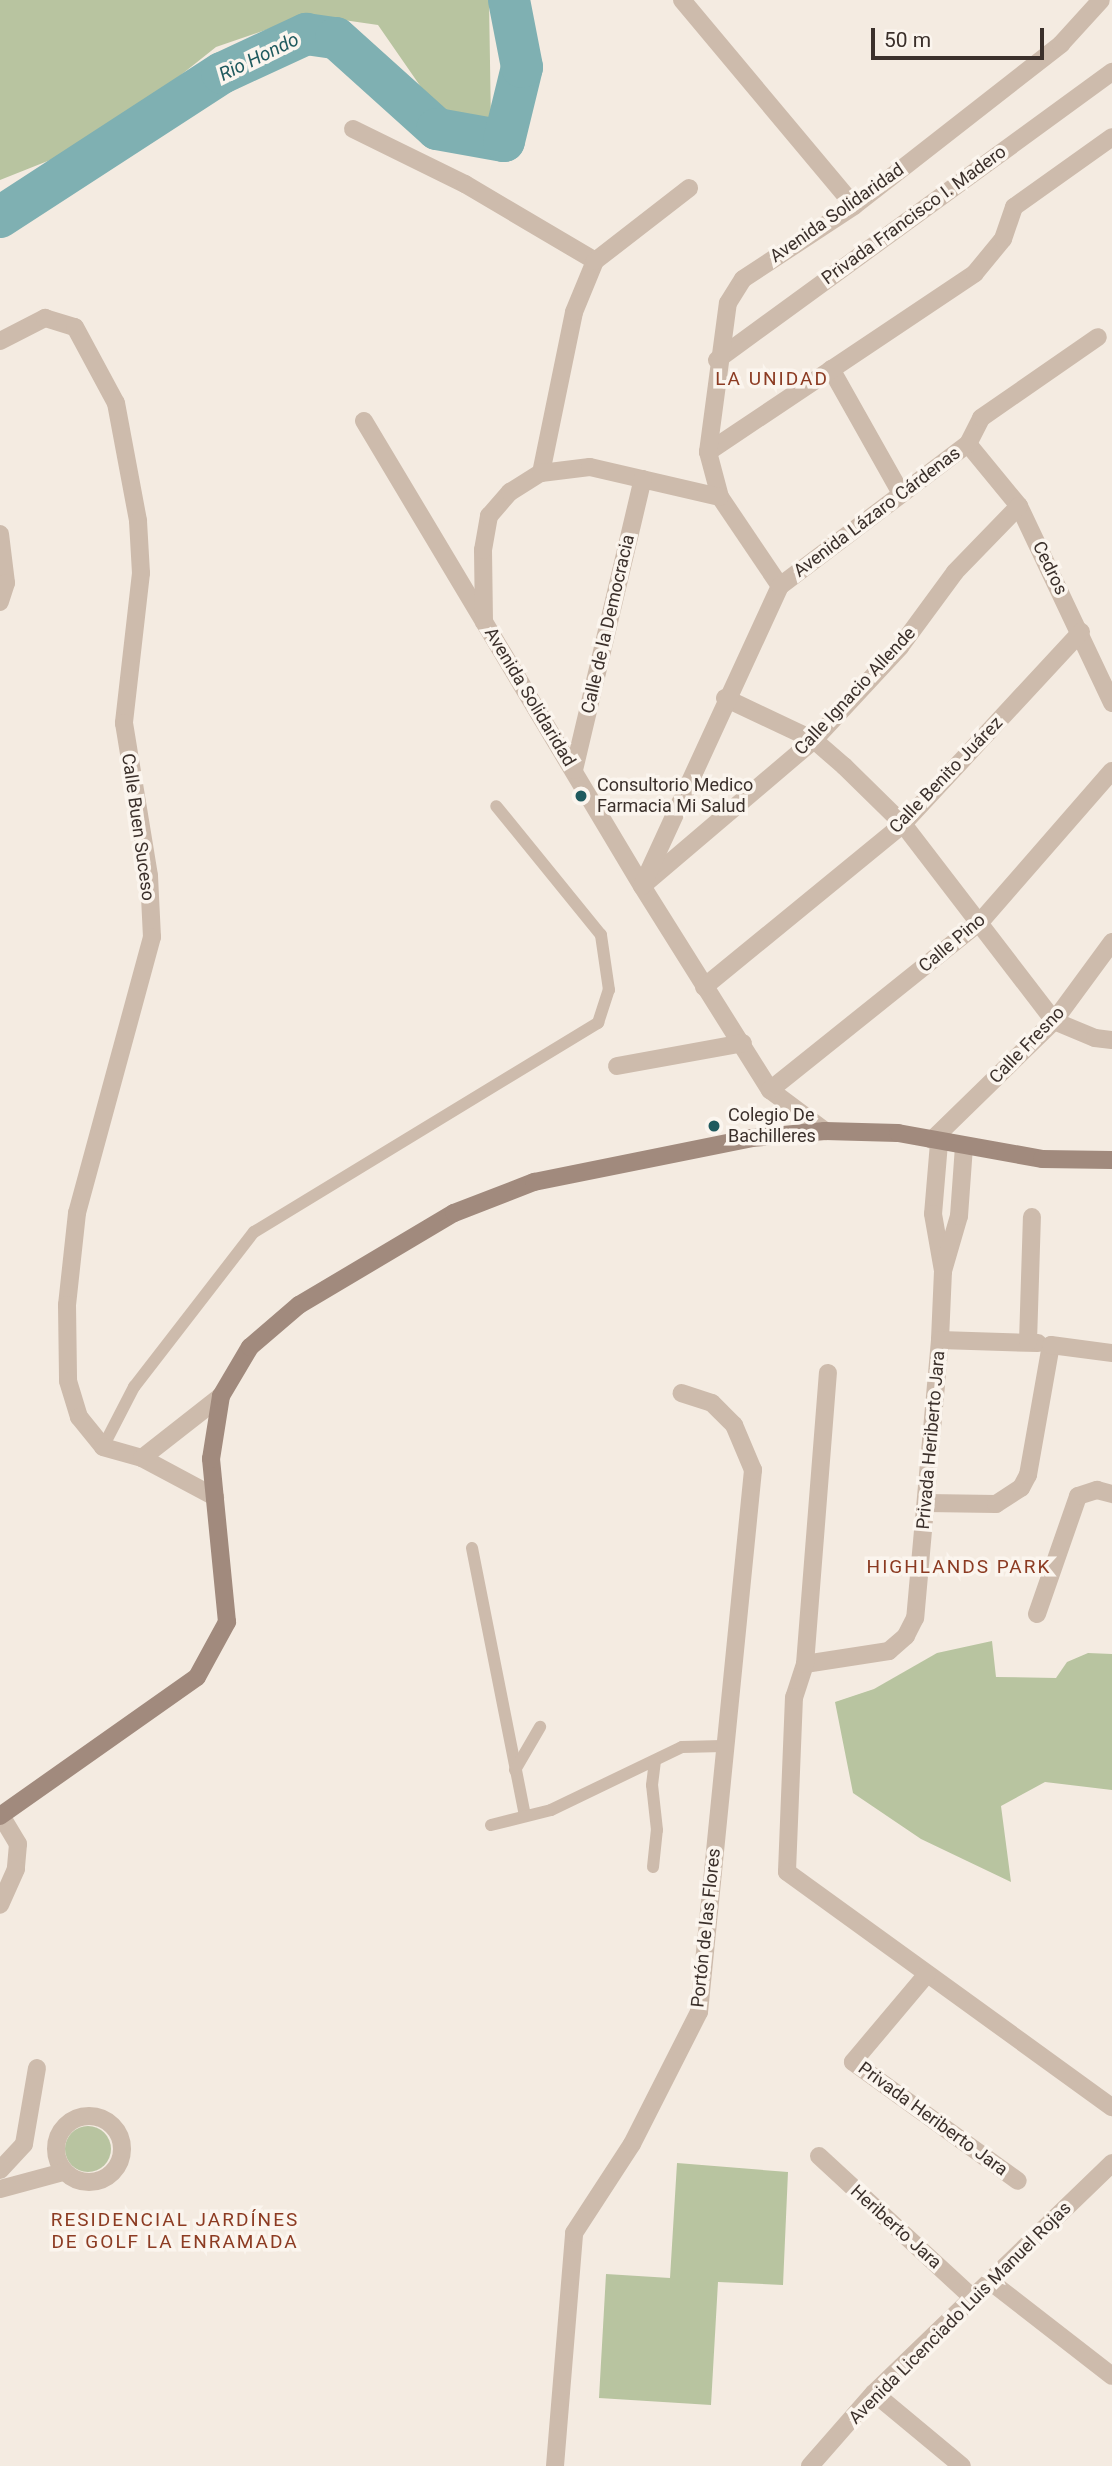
<!DOCTYPE html>
<html>
<head>
<meta charset="utf-8">
<style>
  body { margin:0 }
  #map { position:relative; width:1112px; height:2466px; overflow:hidden; background:#f4ebe1; font-family:Roboto,sans-serif }
  div>[style] { position:absolute }
  .green>* { inset:0; background:#b8c4a0 }
  .round { border-radius:50% }
  .river>* { height:42px; margin:-21px; padding:0 21px; transform-origin:21px; border-radius:21px; background:#7fb0b2 }
  .service>* { height:12px; margin:-6px; padding:0 6px; transform-origin:6px; border-radius:6px; background:#cdbbac }
  .minor>* { height:18px; margin:-9px; padding:0 9px; transform-origin:9px; border-radius:9px; background:#cdbbac }
  .minor>.ring { margin:-9px; padding:0; box-sizing:content-box; background:none; border:18px solid #cdbbac; border-radius:50% }
  .tertiary>* { height:18px; margin:-9px; padding:0 9px; transform-origin:9px; border-radius:9px; background:#cdbbac }
  .secondary>* { height:18px; margin:-9px; padding:0 9px; transform-origin:9px; border-radius:9px; background:#a18a7d }
  .dots>* { width:19px; height:19px; translate:-50% -50%; box-sizing:border-box; border:4px solid #fbf5ee; border-radius:50% }
  span { translate:-50% -50%; white-space:nowrap; text-align:center; line-height:1.15; -webkit-text-stroke:7px #fbf5ee; paint-order:stroke }
  .street-label { font-size:18px; color:#3b302b }
  .poi-label { font-size:18px; color:#3b302b }
  .left { translate:0 -50%; text-align:left }
  .water-label { font-size:19px; color:#1f5a5e; font-style:italic }
  .neighbourhood-label { font-size:19px; color:#8c3b22; letter-spacing:2px }
  .scale { position:absolute; left:871px; top:28px; width:173px; height:32px; box-sizing:border-box; border:4px solid #3b302b; border-top:0; padding-left:9px; font-size:21px; line-height:24px; white-space:nowrap; color:#3b302b; -webkit-text-stroke:5px #fbf5ee; paint-order:stroke }
</style>
</head>
<body>
<div id="map">
  <div class="green">
    <div style="clip-path:polygon(0 0,489px 0,491px 124px,441px 116px,378px 25px,309px 15px,216px 47px,98px 141px,0 180px)"></div>
    <div style="clip-path:polygon(992px 1641px,996px 1677px,1056px 1678px,1067px 1662px,1088px 1653px,1112px 1654px,1112px 1790px,1045px 1782px,1001px 1806px,1011px 1882px,921px 1839px,853px 1793px,835px 1702px,874px 1689px,937px 1653px)"></div>
    <div class="round" style="left:65px;top:2126px;width:46px;height:46px"></div>
    <div style="clip-path:polygon(677px 2163px,788px 2172px,783px 2285px,718px 2282px,711px 2405px,599px 2398px,606px 2274px,670px 2278px)"></div>
  </div>
  <div class="river">
    <div style="left:0;top:217px;width:265px;rotate:-33deg"></div>
    <div style="left:222px;top:73px;width:93px;rotate:-24.9deg"></div>
    <div style="left:306px;top:34px;width:30px;rotate:8deg"></div>
    <div style="left:336px;top:38px;width:136px;rotate:42deg"></div>
    <div style="left:437px;top:129px;width:68px;rotate:10.2deg"></div>
    <div style="left:504px;top:141px;width:76px;rotate:-76.3deg"></div>
    <div style="left:522px;top:67px;width:68px;rotate:-101deg"></div>
  </div>
  <div class="service">
    <div style="left:103px;top:1447px;width:68px;rotate:-62.7deg"></div>
    <div style="left:134px;top:1387px;width:196px;rotate:-52.3deg"></div>
    <div style="left:254px;top:1232px;width:403px;rotate:-31.3deg"></div>
    <div style="left:598px;top:1023px;width:35px;rotate:-72deg"></div>
    <div style="left:609px;top:990px;width:56px;rotate:-98.3deg"></div>
    <div style="left:601px;top:935px;width:166px;rotate:-129.1deg"></div>
    <div style="left:472px;top:1548px;width:273px;rotate:78.8deg"></div>
    <div style="left:515px;top:1770px;width:50px;rotate:-59.8deg"></div>
    <div style="left:491px;top:1825px;width:62px;rotate:-14deg"></div>
    <div style="left:551px;top:1810px;width:145px;rotate:-25.7deg"></div>
    <div style="left:682px;top:1747px;width:41px;rotate:-1.4deg"></div>
    <div style="left:653px;top:1867px;width:37px;rotate:-84deg"></div>
    <div style="left:657px;top:1830px;width:45px;rotate:-96.3deg"></div>
    <div style="left:652px;top:1785px;width:24px;rotate:-83deg"></div>
  </div>
  <div class="minor">
    <div style="left:682px;top:0;width:268px;rotate:50.1deg"></div>
    <div style="left:353px;top:129px;width:125px;rotate:26.2deg"></div>
    <div style="left:465px;top:184px;width:151px;rotate:30.6deg"></div>
    <div style="left:0;top:341px;width:51px;rotate:-27.1deg"></div>
    <div style="left:45px;top:318px;width:31px;rotate:17deg"></div>
    <div style="left:75px;top:327px;width:86px;rotate:61.7deg"></div>
    <div style="left:116px;top:403px;width:120px;rotate:79.4deg"></div>
    <div style="left:138px;top:521px;width:52px;rotate:86.7deg"></div>
    <div style="left:141px;top:573px;width:151px;rotate:96.5deg"></div>
    <div style="left:124px;top:723px;width:155px;rotate:80.7deg"></div>
    <div style="left:149px;top:876px;width:61px;rotate:87.2deg"></div>
    <div style="left:152px;top:937px;width:286px;rotate:105.2deg"></div>
    <div style="left:77px;top:1213px;width:93px;rotate:96.2deg"></div>
    <div style="left:67px;top:1305px;width:76px;rotate:89.2deg"></div>
    <div style="left:68px;top:1381px;width:38px;rotate:73deg"></div>
    <div style="left:79px;top:1417px;width:38px;rotate:51deg"></div>
    <div style="left:103px;top:1447px;width:41px;rotate:15.8deg"></div>
    <div style="left:142px;top:1458px;width:83px;rotate:28.1deg"></div>
    <div style="left:717px;top:360px;width:489px;rotate:-36.1deg"></div>
    <div style="left:831px;top:369px;width:142px;rotate:60.6deg"></div>
    <div style="left:364px;top:421px;width:542px;rotate:59.13deg"></div>
    <div style="left:642px;top:886px;width:241px;rotate:57.9deg"></div>
    <div style="left:770px;top:1090px;width:69px;rotate:36.7deg"></div>
    <div style="left:968px;top:444px;width:80px;rotate:50.6deg"></div>
    <div style="left:1019px;top:506px;width:218px;rotate:64.7deg"></div>
    <div style="left:708px;top:452px;width:321px;rotate:-33.8deg"></div>
    <div style="left:975px;top:273px;width:44px;rotate:-50.5deg"></div>
    <div style="left:1003px;top:239px;width:34px;rotate:-71deg"></div>
    <div style="left:1014px;top:207px;width:120px;rotate:-35.5deg"></div>
    <div style="left:541px;top:473px;width:164px;rotate:-78.4deg"></div>
    <div style="left:574px;top:312px;width:55px;rotate:-67.6deg"></div>
    <div style="left:595px;top:261px;width:119px;rotate:-37.8deg"></div>
    <div style="left:0;top:534px;width:49px;rotate:83deg"></div>
    <div style="left:6px;top:583px;width:20px;rotate:108deg"></div>
    <div style="left:780px;top:586px;width:107px;rotate:-124deg"></div>
    <div style="left:720px;top:497px;width:47px;rotate:-104.9deg"></div>
    <div style="left:708px;top:452px;width:150px;rotate:-82.4deg"></div>
    <div style="left:728px;top:303px;width:28px;rotate:-58deg"></div>
    <div style="left:743px;top:279px;width:133px;rotate:-33.3deg"></div>
    <div style="left:854px;top:206px;width:263px;rotate:-38deg"></div>
    <div style="left:1061px;top:44px;width:59px;rotate:-47.7deg"></div>
    <div style="left:484px;top:622px;width:72px;rotate:-90.8deg"></div>
    <div style="left:483px;top:550px;width:35px;rotate:-80deg"></div>
    <div style="left:489px;top:516px;width:32px;rotate:-49deg"></div>
    <div style="left:510px;top:492px;width:36px;rotate:-32deg"></div>
    <div style="left:541px;top:473px;width:49px;rotate:-7deg"></div>
    <div style="left:590px;top:467px;width:133px;rotate:13deg"></div>
    <div style="left:725px;top:698px;width:98px;rotate:25.3deg"></div>
    <div style="left:814px;top:740px;width:40px;rotate:41deg"></div>
    <div style="left:844px;top:766px;width:83px;rotate:44.5deg"></div>
    <div style="left:903px;top:824px;width:248px;rotate:52.5deg"></div>
    <div style="left:1054px;top:1021px;width:44px;rotate:22.5deg"></div>
    <div style="left:1095px;top:1038px;width:17px;rotate:7deg"></div>
    <div style="left:574px;top:770px;width:299px;rotate:-76.7deg"></div>
    <div style="left:647px;top:882px;width:219px;rotate:-40.4deg"></div>
    <div style="left:814px;top:740px;width:127px;rotate:-47.2deg"></div>
    <div style="left:900px;top:647px;width:93px;rotate:-53.7deg"></div>
    <div style="left:955px;top:572px;width:92px;rotate:-45.9deg"></div>
    <div style="left:642px;top:886px;width:330px;rotate:-65.3deg"></div>
    <div style="left:780px;top:586px;width:236px;rotate:-37.1deg"></div>
    <div style="left:968px;top:444px;width:29px;rotate:-63deg"></div>
    <div style="left:981px;top:418px;width:142px;rotate:-34.7deg"></div>
    <div style="left:704px;top:987px;width:257px;rotate:-39.3deg"></div>
    <div style="left:903px;top:824px;width:262px;rotate:-47.2deg"></div>
    <div style="left:617px;top:1066px;width:128px;rotate:-10.3deg"></div>
    <div style="left:770px;top:1090px;width:270px;rotate:-38.7deg"></div>
    <div style="left:981px;top:921px;width:199px;rotate:-48.9deg"></div>
    <div style="left:932px;top:1140px;width:170px;rotate:-44.3deg"></div>
    <div style="left:1054px;top:1021px;width:98px;rotate:-53.7deg"></div>
    <div style="left:939px;top:1143px;width:71px;rotate:94.8deg"></div>
    <div style="left:933px;top:1214px;width:58px;rotate:80deg"></div>
    <div style="left:943px;top:1271px;width:69px;rotate:92.5deg"></div>
    <div style="left:940px;top:1340px;width:279px;rotate:95.1deg"></div>
    <div style="left:915px;top:1618px;width:20px;rotate:117deg"></div>
    <div style="left:906px;top:1636px;width:23px;rotate:139deg"></div>
    <div style="left:889px;top:1651px;width:85px;rotate:171.2deg"></div>
    <div style="left:805px;top:1664px;width:35px;rotate:108deg"></div>
    <div style="left:794px;top:1697px;width:175px;rotate:92.3deg"></div>
    <div style="left:787px;top:1872px;width:401px;rotate:35.9deg"></div>
    <div style="left:943px;top:1271px;width:57px;rotate:-73.8deg"></div>
    <div style="left:959px;top:1216px;width:69px;rotate:-85.9deg"></div>
    <div style="left:940px;top:1340px;width:98px;rotate:1.8deg"></div>
    <div style="left:1028px;top:1342px;width:125px;rotate:-88.2deg"></div>
    <div style="left:142px;top:1458px;width:100px;rotate:-38.1deg"></div>
    <div style="left:927px;top:1503px;width:69px;rotate:0.8deg"></div>
    <div style="left:996px;top:1504px;width:30px;rotate:-33deg"></div>
    <div style="left:1021px;top:1488px;width:15px;rotate:-62deg"></div>
    <div style="left:1028px;top:1475px;width:132px;rotate:-80deg"></div>
    <div style="left:1051px;top:1345px;width:62px;rotate:7.5deg"></div>
    <div style="left:1037px;top:1614px;width:125px;rotate:-70.8deg"></div>
    <div style="left:1078px;top:1496px;width:20px;rotate:-18deg"></div>
    <div style="left:1097px;top:1490px;width:16px;rotate:15deg"></div>
    <div style="left:805px;top:1664px;width:292px;rotate:-85.5deg"></div>
    <div style="left:0;top:1814px;width:35px;rotate:59deg"></div>
    <div style="left:18px;top:1844px;width:25px;rotate:95deg"></div>
    <div style="left:16px;top:1869px;width:39px;rotate:114deg"></div>
    <div style="left:927px;top:1974px;width:115px;rotate:130.1deg"></div>
    <div style="left:853px;top:2062px;width:203px;rotate:35.8deg"></div>
    <div class="ring" style="left:56px;top:2116px;width:48px;height:48px"></div>
    <div style="left:819px;top:2156px;width:209px;rotate:42.7deg"></div>
    <div style="left:0;top:2170px;width:35px;rotate:-47deg"></div>
    <div style="left:24px;top:2144px;width:77px;rotate:-80.3deg"></div>
    <div style="left:0;top:2189px;width:65px;rotate:-15.1deg"></div>
    <div style="left:991px;top:2282px;width:153px;rotate:37.8deg"></div>
    <div style="left:874px;top:2393px;width:114px;rotate:39.7deg"></div>
    <div style="left:555px;top:2466px;width:234px;rotate:-85.3deg"></div>
    <div style="left:574px;top:2233px;width:106px;rotate:-56.9deg"></div>
    <div style="left:632px;top:2144px;width:148px;rotate:-63.1deg"></div>
    <div style="left:699px;top:2012px;width:545px;rotate:-84.31deg"></div>
    <div style="left:753px;top:1470px;width:49px;rotate:-112.9deg"></div>
    <div style="left:734px;top:1425px;width:31px;rotate:-135deg"></div>
    <div style="left:712px;top:1403px;width:32px;rotate:-162deg"></div>
  </div>
  <div class="tertiary">
    <div style="left:810px;top:2466px;width:97px;rotate:-48.8deg"></div>
    <div style="left:874px;top:2393px;width:331px;rotate:-44deg"></div>
  </div>
  <div class="secondary">
    <div style="left:0;top:1816px;width:241px;rotate:-35.2deg"></div>
    <div style="left:197px;top:1677px;width:63px;rotate:-61.4deg"></div>
    <div style="left:227px;top:1622px;width:164px;rotate:-95.6deg"></div>
    <div style="left:211px;top:1459px;width:64px;rotate:-81deg"></div>
    <div style="left:221px;top:1396px;width:57px;rotate:-59.4deg"></div>
    <div style="left:250px;top:1347px;width:65px;rotate:-40.6deg"></div>
    <div style="left:299px;top:1305px;width:180px;rotate:-30.7deg"></div>
    <div style="left:454px;top:1213px;width:86px;rotate:-21.2deg"></div>
    <div style="left:534px;top:1182px;width:222px;rotate:-11.4deg"></div>
    <div style="left:752px;top:1138px;width:73px;rotate:-5.5deg"></div>
    <div style="left:825px;top:1131px;width:73px;rotate:1.6deg"></div>
    <div style="left:898px;top:1133px;width:146px;rotate:10.2deg"></div>
    <div style="left:1042px;top:1159px;width:70px;rotate:0.8deg"></div>
  </div>
  <div class="dots">
    <div style="left:581px;top:796px;background:#1f5a5e"></div>
    <div style="left:714px;top:1126px;background:#1f5a5e"></div>
  </div>
  <div class="street-label">
    <span style="left:837px;top:213px;rotate:-35deg">Avenida Solidaridad</span>
    <span style="left:914px;top:215px;rotate:-36deg">Privada Francisco I. Madero</span>
    <span style="left:877px;top:512px;rotate:-37deg">Avenida Lázaro Cárdenas</span>
    <span style="left:1050px;top:568px;rotate:64deg">Cedros</span>
    <span style="left:608px;top:624px;rotate:-77deg">Calle de la Democracia</span>
    <span style="left:855px;top:691px;rotate:-47deg">Calle Ignacio Allende</span>
    <span style="left:530px;top:697px;rotate:59deg">Avenida Solidaridad</span>
    <span style="left:946px;top:775px;rotate:-46deg">Calle Benito Juárez</span>
    <span style="left:138px;top:827px;rotate:82deg">Calle Buen Suceso</span>
    <span style="left:952px;top:943px;rotate:-40deg">Calle Pino</span>
    <span style="left:1027px;top:1045px;rotate:-46deg">Calle Fresno</span>
    <span style="left:931px;top:1440px;rotate:-85deg">Privada Heriberto Jara</span>
    <span style="left:706px;top:1928px;rotate:-84deg">Portón de las Flores</span>
    <span style="left:933px;top:2119px;rotate:36deg">Privada Heriberto Jara</span>
    <span style="left:896px;top:2227px;rotate:42deg">Heriberto Jara</span>
    <span style="left:960px;top:2313px;rotate:-45deg">Avenida Licenciado Luis Manuel Rojas</span>
  </div>
  <div class="poi-label">
    <span class="left" style="left:597px;top:796px">Consultorio Medico<br>Farmacia Mi Salud</span>
    <span class="left" style="left:728px;top:1126px">Colegio De<br>Bachilleres</span>
  </div>
  <div class="water-label">
    <span style="left:259px;top:57px;rotate:-26deg">Rio Hondo</span>
  </div>
  <div class="neighbourhood-label">
    <span style="left:772px;top:379px">LA UNIDAD</span>
    <span style="left:959px;top:1567px">HIGHLANDS PARK</span>
    <span style="left:175px;top:2231px">RESIDENCIAL JARDÍNES<br>DE GOLF LA ENRAMADA</span>
  </div>
  <div class="scale">50 m</div>
</div>
</body>
</html>
